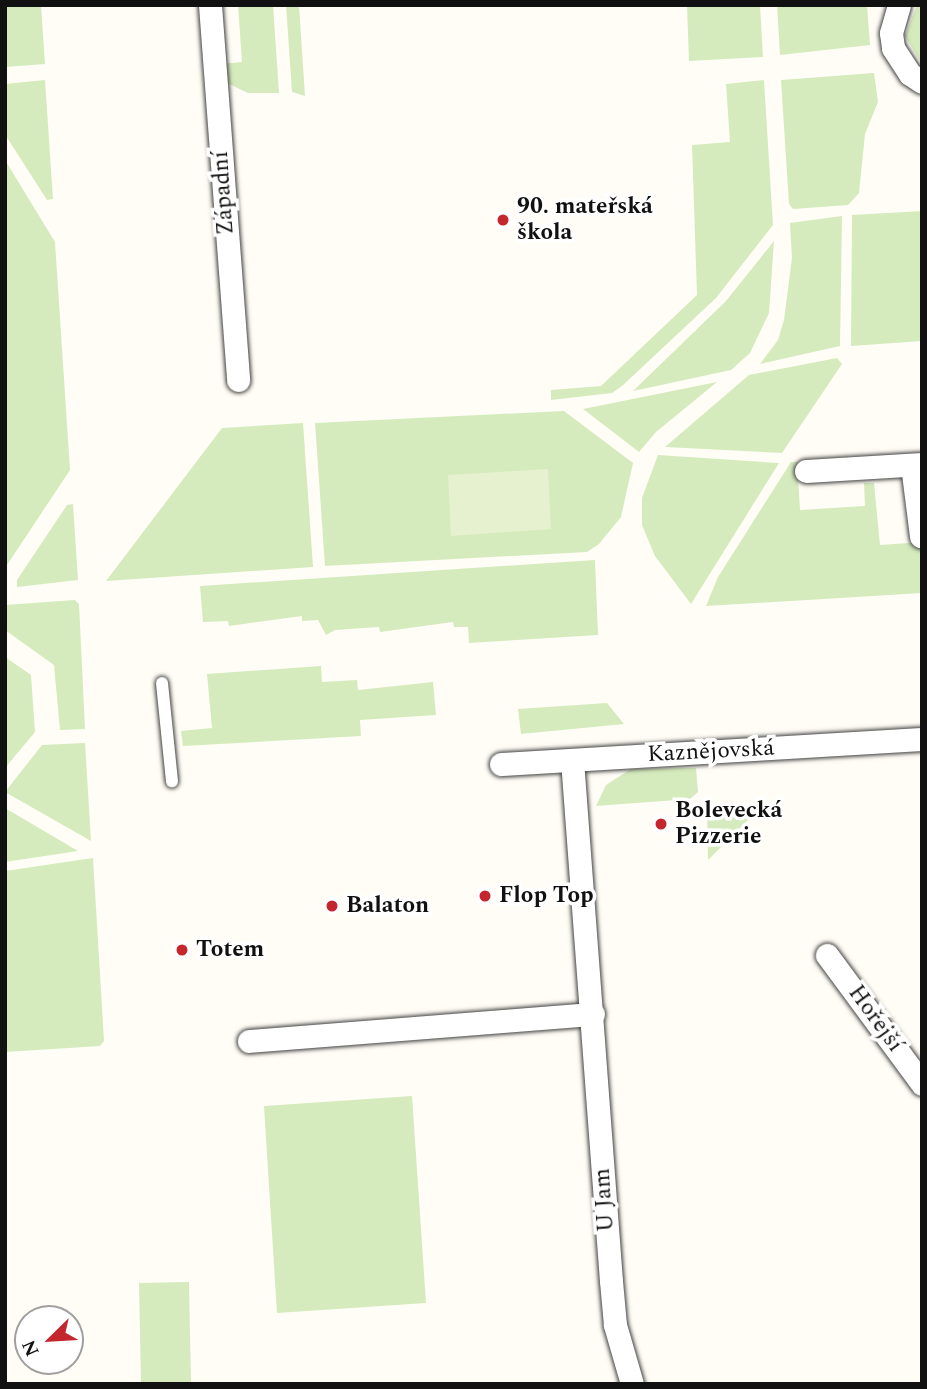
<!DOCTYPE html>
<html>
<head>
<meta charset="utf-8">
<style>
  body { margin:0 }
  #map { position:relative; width:927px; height:1389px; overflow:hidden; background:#fffdf5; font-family:Spectral,serif }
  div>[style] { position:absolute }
  .green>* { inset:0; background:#d5ebbd }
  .pitch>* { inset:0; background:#e6f2cf }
  .roads { filter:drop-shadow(0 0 2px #444) drop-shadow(0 0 2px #444) }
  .lane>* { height:12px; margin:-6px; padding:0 6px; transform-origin:6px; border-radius:6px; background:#fff }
  .street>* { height:23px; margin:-11.5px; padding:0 11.5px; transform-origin:11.5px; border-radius:11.5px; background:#fff }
  .dots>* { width:19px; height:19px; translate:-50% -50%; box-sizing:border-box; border:4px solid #fff; border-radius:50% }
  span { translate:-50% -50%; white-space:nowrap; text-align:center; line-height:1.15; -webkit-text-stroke:7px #fff; paint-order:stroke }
  .street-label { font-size:23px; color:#111 }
  .poi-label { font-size:23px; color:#111; font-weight:700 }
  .left { translate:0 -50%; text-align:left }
  .frame { position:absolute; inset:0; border:7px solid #111; pointer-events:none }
  .north { position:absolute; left:14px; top:1305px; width:70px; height:70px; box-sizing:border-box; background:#fff; border:2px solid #a0a0a0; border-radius:50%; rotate:246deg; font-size:19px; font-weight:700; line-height:28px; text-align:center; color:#111 }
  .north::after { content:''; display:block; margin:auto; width:24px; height:32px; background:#c4262e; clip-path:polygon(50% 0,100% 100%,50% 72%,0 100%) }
</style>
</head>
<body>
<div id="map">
  <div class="green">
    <div style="clip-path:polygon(5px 5px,41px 5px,45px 64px,5px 67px)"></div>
    <div style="clip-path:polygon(238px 5px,273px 5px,279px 93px,248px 93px,227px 83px,221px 64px,242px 62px)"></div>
    <div style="clip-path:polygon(286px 5px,299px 5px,305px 96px,292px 92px)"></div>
    <div style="clip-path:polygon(687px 5px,760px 5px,763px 57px,689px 61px)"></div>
    <div style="clip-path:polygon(777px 5px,867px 5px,870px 45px,780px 55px)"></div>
    <div style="clip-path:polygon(917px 5px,922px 5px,922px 64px,905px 36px)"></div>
    <div style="clip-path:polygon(874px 73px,878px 102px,865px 134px,859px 193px,848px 205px,793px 209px,789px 204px,781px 80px)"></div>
    <div style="clip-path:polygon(45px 80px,53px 199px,47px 200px,6px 136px,5px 119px,5px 84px)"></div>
    <div style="clip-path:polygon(764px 80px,773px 225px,716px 298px,622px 386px,612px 393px,551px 400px,551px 390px,601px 386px,697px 295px,692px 145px,730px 142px,726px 84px)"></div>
    <div style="clip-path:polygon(5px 160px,55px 242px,70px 470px,5px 568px)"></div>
    <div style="clip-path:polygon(922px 211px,922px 341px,851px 346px,852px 215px)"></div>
    <div style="clip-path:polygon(842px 216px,840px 346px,760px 364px,778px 340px,784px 320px,792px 258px,790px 223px)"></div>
    <div style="clip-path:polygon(774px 241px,769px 313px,750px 353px,731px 370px,633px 391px,726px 301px)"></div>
    <div style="clip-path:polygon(837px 358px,842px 364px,782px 453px,665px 447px,749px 375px)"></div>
    <div style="clip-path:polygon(717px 382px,656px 432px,639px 452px,583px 409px)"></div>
    <div style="clip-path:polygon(564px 411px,633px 463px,621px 517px,599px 544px,587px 552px,325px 566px,315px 423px)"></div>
    <div style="clip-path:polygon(303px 423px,313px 567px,106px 581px,222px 428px)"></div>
    <div style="clip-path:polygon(658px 455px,779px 463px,691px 604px,655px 556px,642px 525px,642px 498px)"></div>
    <div style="clip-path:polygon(791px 462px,797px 462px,800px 510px,865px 506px,864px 483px,874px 483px,880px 545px,922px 542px,922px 593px,706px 606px,718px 577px)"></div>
    <div style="clip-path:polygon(73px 504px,78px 580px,17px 587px,17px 580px,67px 505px)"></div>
    <div style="clip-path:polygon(595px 560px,598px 635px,469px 643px,468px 627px,454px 627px,453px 622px,380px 632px,379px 627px,335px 630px,326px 635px,318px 620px,302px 621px,302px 616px,229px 626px,228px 621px,203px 622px,200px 586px)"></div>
    <div style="clip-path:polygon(75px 600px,79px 604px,85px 729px,60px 730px,54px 665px,5px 630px,5px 605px)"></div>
    <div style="clip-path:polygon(5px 657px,31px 675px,35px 732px,5px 768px)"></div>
    <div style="clip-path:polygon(321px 666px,322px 682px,357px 680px,358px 690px,433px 682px,436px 715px,360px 720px,361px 736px,183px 746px,181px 731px,212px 728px,207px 674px)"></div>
    <div style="clip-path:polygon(607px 703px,624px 724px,521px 734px,518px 709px)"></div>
    <div style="clip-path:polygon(85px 743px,91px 841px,5px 792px,42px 745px)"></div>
    <div style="clip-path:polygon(696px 768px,698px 792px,690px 799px,596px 806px,606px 785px,631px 769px)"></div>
    <div style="clip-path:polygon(762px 806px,708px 860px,707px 810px)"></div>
    <div style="clip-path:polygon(5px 808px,78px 851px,5px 862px)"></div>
    <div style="clip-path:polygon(93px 858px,104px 1041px,100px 1046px,5px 1052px,5px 871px)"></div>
    <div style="clip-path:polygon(412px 1096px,426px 1303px,277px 1313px,264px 1106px)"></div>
    <div style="clip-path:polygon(189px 1282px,191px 1384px,141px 1384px,139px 1283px)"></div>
  </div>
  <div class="pitch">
    <div style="clip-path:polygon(548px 469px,551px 529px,451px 536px,448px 475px)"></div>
  </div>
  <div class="roads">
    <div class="lane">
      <div style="left:162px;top:683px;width:99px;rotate:84.2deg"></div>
    </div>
    <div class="street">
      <div style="left:210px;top:5px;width:376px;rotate:85.7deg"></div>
      <div style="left:899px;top:5px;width:29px;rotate:106deg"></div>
      <div style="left:891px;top:33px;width:15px;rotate:82deg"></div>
      <div style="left:893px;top:48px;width:31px;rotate:57deg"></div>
      <div style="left:910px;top:74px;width:14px;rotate:34deg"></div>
      <div style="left:912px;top:465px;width:72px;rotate:82.8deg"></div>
      <div style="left:806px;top:471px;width:116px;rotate:-3.5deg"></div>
      <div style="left:572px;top:760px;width:522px;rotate:85.72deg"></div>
      <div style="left:611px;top:1281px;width:44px;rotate:84.8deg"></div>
      <div style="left:615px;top:1325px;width:61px;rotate:73.9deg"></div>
      <div style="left:501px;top:764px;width:422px;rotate:-3.4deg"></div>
      <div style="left:827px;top:955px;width:160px;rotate:53.6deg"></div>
      <div style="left:249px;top:1041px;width:345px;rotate:-4.5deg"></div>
    </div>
  </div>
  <div class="dots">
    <div style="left:503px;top:220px;background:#c4262e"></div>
    <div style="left:661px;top:824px;background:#c4262e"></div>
    <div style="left:485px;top:896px;background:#c4262e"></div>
    <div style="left:332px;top:906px;background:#c4262e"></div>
    <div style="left:182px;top:950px;background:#c4262e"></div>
  </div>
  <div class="street-label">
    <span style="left:224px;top:193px;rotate:-94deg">Západní</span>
    <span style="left:711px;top:752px;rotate:-3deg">Kaznějovská</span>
    <span style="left:875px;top:1019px;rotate:54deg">Hořejší</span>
    <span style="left:605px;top:1200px;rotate:-94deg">U Jam</span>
  </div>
  <div class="poi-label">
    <span class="left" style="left:517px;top:220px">90. mateřská<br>škola</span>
    <span class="left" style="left:675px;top:824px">Bolevecká<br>Pizzerie</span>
    <span class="left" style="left:499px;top:896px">Flop Top</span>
    <span class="left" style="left:346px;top:906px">Balaton</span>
    <span class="left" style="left:196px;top:950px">Totem</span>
  </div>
  <div class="frame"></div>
  <div class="north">N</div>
</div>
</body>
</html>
